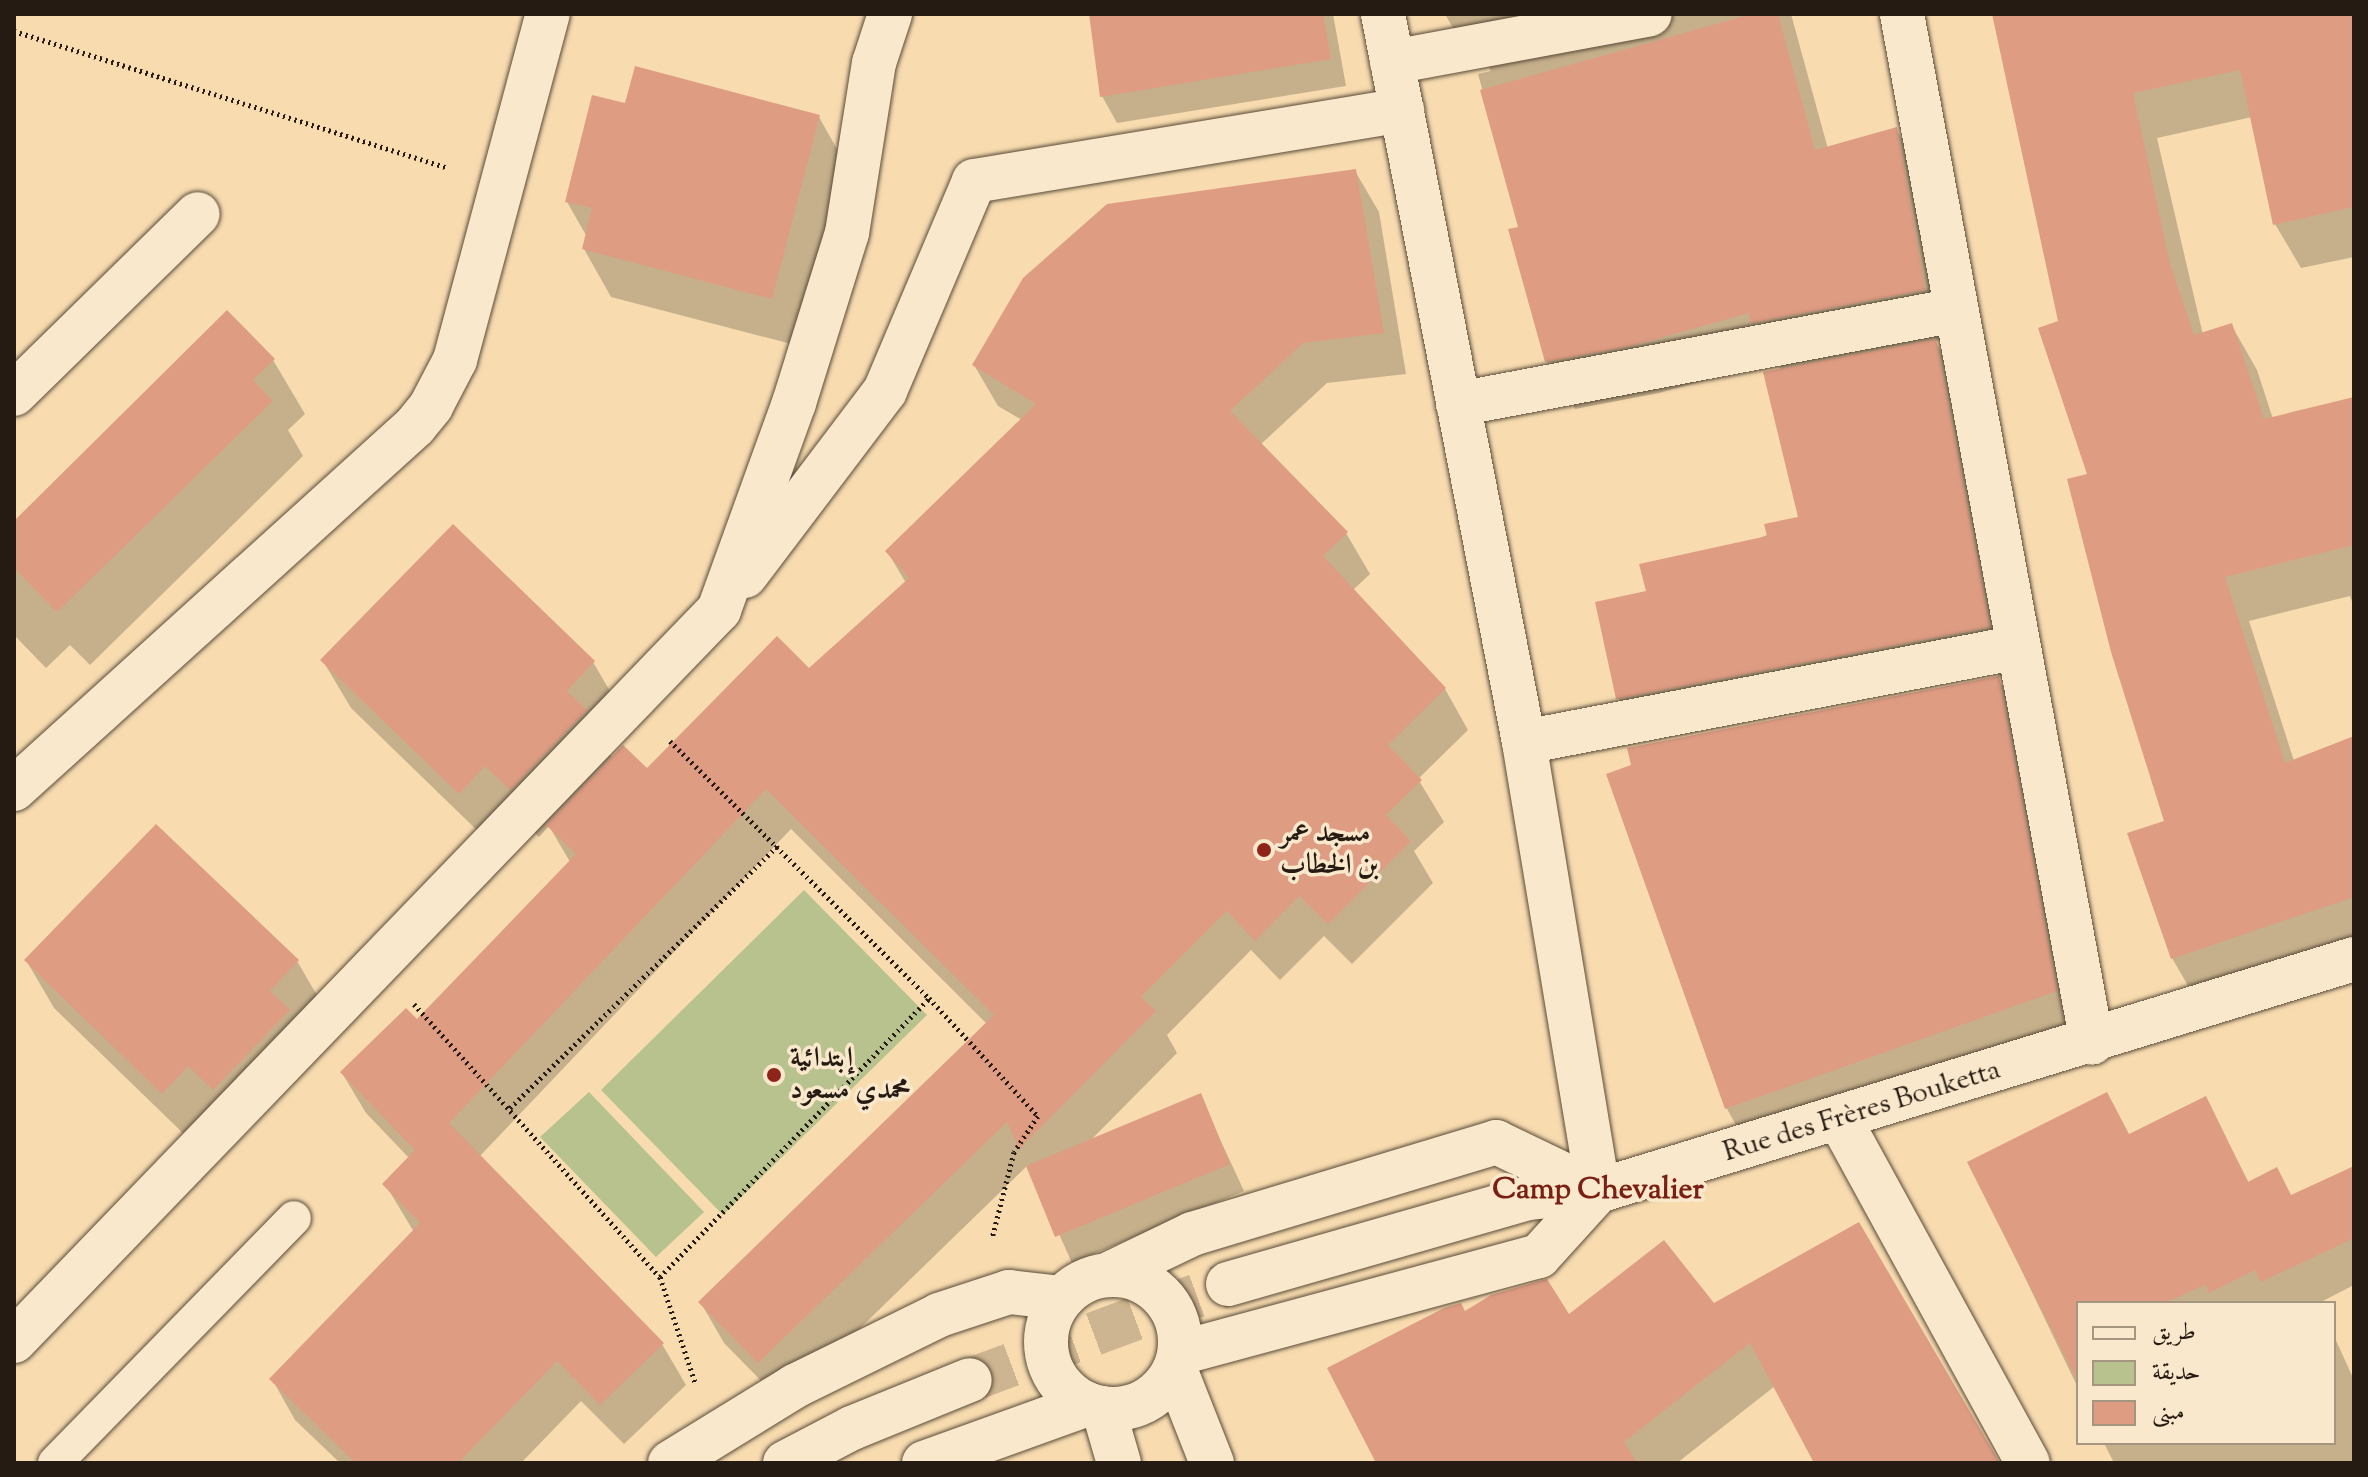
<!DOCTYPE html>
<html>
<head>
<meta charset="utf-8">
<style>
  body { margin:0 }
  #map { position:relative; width:2368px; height:1477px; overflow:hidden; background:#f8dcb0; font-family:"Sorts Mill Goudy",Amiri,serif }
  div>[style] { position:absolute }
  .green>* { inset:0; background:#b8c28f }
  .shadow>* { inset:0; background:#0003 }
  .building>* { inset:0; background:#de9c83 }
  .secondary-tunnel>* { height:44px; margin-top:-22px; transform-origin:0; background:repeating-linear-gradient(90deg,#ceb591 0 44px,transparent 0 66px) }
  .path>* { height:5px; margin-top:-2.5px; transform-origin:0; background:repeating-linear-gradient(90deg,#261b13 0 2px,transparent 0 6px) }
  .roads { filter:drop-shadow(0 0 2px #5a4b3a) drop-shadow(0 0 2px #5a4b3a) }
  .lane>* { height:34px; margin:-17px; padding:0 17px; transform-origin:17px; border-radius:17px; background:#fae8cc }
  .street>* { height:44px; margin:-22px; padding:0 22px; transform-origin:22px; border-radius:22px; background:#fae8cc }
  .secondary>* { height:44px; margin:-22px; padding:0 22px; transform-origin:22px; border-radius:22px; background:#fae8cc }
  .secondary>.ring { margin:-22px; padding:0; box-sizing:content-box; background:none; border:44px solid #fae8cc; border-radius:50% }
  .dots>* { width:22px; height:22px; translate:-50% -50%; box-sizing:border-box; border:4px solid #fae8cc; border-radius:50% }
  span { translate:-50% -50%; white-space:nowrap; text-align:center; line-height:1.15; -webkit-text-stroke:7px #fae8cc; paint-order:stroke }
  .poi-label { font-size:28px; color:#261b13; font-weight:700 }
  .left { translate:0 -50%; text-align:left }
  .street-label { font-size:28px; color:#261b13 }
  .neighbourhood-label { font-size:30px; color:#7a1f14; font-weight:700 }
  .frame { position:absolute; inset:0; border:16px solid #261b13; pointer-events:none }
  .legend { position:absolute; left:2076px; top:1301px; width:260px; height:144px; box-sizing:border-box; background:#fae8cc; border:2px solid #a59682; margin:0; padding:10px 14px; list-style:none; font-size:24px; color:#261b13 }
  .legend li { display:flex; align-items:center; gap:16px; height:40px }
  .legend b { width:40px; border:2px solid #a59682 }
</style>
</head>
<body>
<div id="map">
  <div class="green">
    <div style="clip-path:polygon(804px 890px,927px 1015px,723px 1215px,601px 1090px)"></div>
    <div style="clip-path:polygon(589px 1092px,704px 1212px,656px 1257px,540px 1137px)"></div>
  </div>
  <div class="shadow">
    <div style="clip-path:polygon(1091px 14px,1333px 14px,1346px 86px,1117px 123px,1102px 96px)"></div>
    <div style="clip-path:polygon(1445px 14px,1791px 14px,1828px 149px,1896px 129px,1924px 177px,1951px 338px,1935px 341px,1958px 380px,2011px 666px,1641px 737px,1618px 698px,1648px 592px,1800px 519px,1781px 370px,1775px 361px,1659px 393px,1575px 409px,1547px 361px,1521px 228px,1478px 74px,1491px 71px,1483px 56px,1471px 60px)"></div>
    <div style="clip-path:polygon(2009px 14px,2354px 14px,2354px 257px,2301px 268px,2275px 224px,2252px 117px,2157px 138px,2203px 335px,2232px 326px,2257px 370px,2273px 419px,2354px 399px,2354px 607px,2350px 596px,2249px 621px,2294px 761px,2354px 739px,2354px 950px,2198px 1003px,2172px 958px,2167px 822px,2090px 475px)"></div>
    <div style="clip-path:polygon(627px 105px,819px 117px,846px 165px,799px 346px,611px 297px,584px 249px,587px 237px,567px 202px)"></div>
    <div style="clip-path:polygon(1355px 171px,1379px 212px,1406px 374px,1327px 383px,1260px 445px,1346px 533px,1370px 574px,1353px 590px,1445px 689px,1468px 730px,1418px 779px,1444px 822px,1414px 851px,1433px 883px,1352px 964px,1324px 936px,1280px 980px,1251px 950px,1167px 1035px,1177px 1053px,1089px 1142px,1200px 1096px,1244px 1191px,1072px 1263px,1028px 1165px,783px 1403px,724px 1343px,701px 1303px,987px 1024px,791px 829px,479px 1157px,662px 1344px,686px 1385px,624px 1444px,581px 1401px,521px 1463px,340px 1463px,295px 1420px,272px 1379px,414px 1232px,385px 1184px,410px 1159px,366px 1113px,342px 1073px,417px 1022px,570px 862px,549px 826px,539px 837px,514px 812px,487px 840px,351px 708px,323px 661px,593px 662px,621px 710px,598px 734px,613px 759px,647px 771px,809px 671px,906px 583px,887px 551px,1022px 420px,998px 406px,974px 365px)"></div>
    <div style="clip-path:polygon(273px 360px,305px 414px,288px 430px,303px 456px,90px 665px,70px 645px,46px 668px,14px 635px,14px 525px)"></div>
    <div style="clip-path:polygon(1998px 679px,2025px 726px,2083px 1039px,1754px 1156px,1727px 1109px,1609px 775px)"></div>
    <div style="clip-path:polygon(26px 960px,297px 961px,325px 1009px,190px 1140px,54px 1008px)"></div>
    <div style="clip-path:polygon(2205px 1099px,2249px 1183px,2292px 1197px,2354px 1168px,2354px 1285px,2319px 1303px,2078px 1303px,2078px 1388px,1970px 1163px,2130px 1136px)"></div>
    <div style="clip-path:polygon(1713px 1305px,1997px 1463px,1817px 1463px,1775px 1386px,1677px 1463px,1379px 1463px,1465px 1313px,1569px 1317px)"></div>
    <div style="clip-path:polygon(2334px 1336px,2354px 1380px,2354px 1463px,2114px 1463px,2104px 1443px,2334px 1443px)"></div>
  </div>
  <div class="building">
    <div style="clip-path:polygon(1089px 14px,1323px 14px,1331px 59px,1100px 97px)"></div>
    <div style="clip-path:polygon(1752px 14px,1778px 14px,1815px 150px,1897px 127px,1925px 290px,1751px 323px,1749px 313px,1631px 346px,1545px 362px,1508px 229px,1518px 227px,1480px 90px)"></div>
    <div style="clip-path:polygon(1992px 14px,2354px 14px,2354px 207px,2273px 225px,2240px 70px,2133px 93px,2170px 264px,2194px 335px,2232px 323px,2264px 419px,2354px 397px,2354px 545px,2225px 577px,2285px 763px,2354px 736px,2354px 897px,2171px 959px,2127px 833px,2164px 821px,2111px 652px,2067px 479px,2087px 474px,2038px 328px,2058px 321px)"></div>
    <div style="clip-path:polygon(635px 66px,820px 115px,772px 299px,582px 249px,592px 208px,565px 202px,592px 95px,625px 103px)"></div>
    <div style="clip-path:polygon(1356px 169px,1384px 333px,1303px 343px,1230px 411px,1348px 532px,1323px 556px,1446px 688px,1388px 745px,1422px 780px,1386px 815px,1411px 841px,1328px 924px,1299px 896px,1255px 941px,1227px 911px,1141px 997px,1156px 1011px,1019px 1149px,1007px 1122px,758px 1363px,698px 1302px,994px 1015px,766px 789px,449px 1123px,664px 1343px,600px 1405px,557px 1361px,458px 1463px,356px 1463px,269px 1379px,420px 1223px,382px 1184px,415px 1150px,340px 1072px,406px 1008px,417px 1019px,576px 854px,546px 825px,623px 745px,647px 768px,777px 636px,809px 668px,909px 578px,885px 551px,1036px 404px,972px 365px,1023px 278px,1107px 204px)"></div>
    <div style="clip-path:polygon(227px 310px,275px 359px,253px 380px,273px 401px,57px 612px,14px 568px,14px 521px)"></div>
    <div style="clip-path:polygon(1936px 339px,1990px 627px,1616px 699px,1595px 602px,1646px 591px,1639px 564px,1767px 536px,1764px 524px,1798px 517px,1763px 372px)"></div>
    <div style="clip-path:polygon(453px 524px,595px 661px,567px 691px,587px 710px,510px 790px,485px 766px,459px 794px,320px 660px)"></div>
    <div style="clip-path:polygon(1999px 676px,2057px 991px,1725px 1109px,1606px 774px,1631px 765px,1627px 748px)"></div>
    <div style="clip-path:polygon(156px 824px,299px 960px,270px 991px,290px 1010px,213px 1090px,188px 1066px,162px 1094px,24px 960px)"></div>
    <div style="clip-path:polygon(2107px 1092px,2129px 1134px,2206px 1096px,2248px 1182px,2277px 1167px,2291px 1195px,2354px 1166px,2354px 1238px,2261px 1282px,2255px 1270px,2209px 1293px,2205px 1285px,2164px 1303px,2078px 1303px,2078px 1382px,1967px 1162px)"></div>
    <div style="clip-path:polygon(1201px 1093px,1230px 1164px,1055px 1237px,1026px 1166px)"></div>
    <div style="clip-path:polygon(1859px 1222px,2000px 1463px,1814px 1463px,1750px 1343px,1624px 1442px,1637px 1463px,1376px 1463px,1327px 1368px,1444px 1308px,1461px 1303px,1465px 1311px,1491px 1295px,1547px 1279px,1569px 1314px,1664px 1240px,1714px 1303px)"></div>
  </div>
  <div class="secondary-tunnel">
    <div style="left:970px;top:1380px;width:275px;rotate:-20.4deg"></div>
  </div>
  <div class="path">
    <div style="left:14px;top:31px;width:455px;rotate:17.5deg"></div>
    <div style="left:670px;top:741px;width:365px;rotate:44.8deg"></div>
    <div style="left:929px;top:998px;width:161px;rotate:47.3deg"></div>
    <div style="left:1038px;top:1116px;width:43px;rotate:123.7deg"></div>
    <div style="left:1014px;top:1152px;width:89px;rotate:104.3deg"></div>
    <div style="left:414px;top:1004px;width:367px;rotate:48deg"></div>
    <div style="left:660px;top:1277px;width:111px;rotate:71.6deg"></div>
    <div style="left:510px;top:1108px;width:375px;rotate:-44.4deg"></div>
    <div style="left:660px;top:1277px;width:388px;rotate:-46deg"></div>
  </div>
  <div class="roads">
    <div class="lane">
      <div style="left:55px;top:1463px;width:342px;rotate:-45.7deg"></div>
    </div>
    <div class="street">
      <div style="left:1383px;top:14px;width:742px;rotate:79.04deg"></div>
      <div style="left:1524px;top:742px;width:455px;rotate:80.6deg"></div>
      <div style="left:1902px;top:14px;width:1046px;rotate:79.54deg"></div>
      <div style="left:1392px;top:62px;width:262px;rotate:-10.5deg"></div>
      <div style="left:14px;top:394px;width:257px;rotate:-44.4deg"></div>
      <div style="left:1458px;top:404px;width:507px;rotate:-10.69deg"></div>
      <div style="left:745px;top:576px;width:232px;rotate:-52.9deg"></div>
      <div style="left:885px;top:391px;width:228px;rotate:-67deg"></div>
      <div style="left:974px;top:181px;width:434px;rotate:-9.4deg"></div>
      <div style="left:1524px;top:742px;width:504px;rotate:-10.86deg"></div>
      <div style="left:14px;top:789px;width:541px;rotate:-42.15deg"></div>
      <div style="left:415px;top:426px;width:26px;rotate:-51deg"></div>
      <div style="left:431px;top:406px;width:52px;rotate:-62.4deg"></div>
      <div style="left:455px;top:360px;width:358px;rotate:-75deg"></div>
      <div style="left:1839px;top:1118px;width:393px;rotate:61.3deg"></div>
      <div style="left:14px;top:1341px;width:1016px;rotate:-46.04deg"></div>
      <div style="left:719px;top:610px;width:220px;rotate:-70.1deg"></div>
      <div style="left:794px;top:403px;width:178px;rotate:-72.7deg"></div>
      <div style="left:847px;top:233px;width:172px;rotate:-81deg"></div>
      <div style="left:874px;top:63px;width:52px;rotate:-71.9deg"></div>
    </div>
    <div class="secondary">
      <div style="left:1109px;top:1274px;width:92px;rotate:-25.7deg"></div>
      <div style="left:1192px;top:1234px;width:318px;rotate:-16.8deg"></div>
      <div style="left:1496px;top:1142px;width:113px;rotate:25.7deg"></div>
      <div style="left:1598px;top:1191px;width:88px;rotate:132.2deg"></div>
      <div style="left:1539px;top:1256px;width:372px;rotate:164.9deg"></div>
      <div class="ring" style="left:1046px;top:1275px;width:90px;height:90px"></div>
      <div style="left:1228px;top:1284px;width:311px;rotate:-16deg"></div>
      <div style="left:1527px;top:1198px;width:71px;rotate:-5.6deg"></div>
      <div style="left:1598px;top:1191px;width:791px;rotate:-17.06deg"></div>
      <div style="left:1175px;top:1369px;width:101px;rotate:68.5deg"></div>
      <div style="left:1103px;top:1408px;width:57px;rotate:73.8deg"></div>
      <div style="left:670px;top:1463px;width:147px;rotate:-31.6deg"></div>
      <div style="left:795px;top:1386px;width:161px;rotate:-26.2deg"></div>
      <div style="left:939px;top:1315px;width:74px;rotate:-18.2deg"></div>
      <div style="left:1009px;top:1292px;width:53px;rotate:6.5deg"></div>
      <div style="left:785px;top:1463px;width:76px;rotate:-27.6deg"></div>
      <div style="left:852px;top:1428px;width:127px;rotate:-22.1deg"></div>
      <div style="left:924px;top:1463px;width:174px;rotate:-19.8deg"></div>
    </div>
  </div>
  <div class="dots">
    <div style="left:1264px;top:850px;background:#8f2418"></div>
    <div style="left:774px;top:1075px;background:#8f2418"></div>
  </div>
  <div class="poi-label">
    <span class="left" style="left:1280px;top:850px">مسجد عمر<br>بن الخطاب</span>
    <span class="left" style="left:790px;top:1075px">إبتدائية<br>محمدي مسعود</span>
  </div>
  <div class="street-label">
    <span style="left:1862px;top:1112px;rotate:-17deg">Rue des Frères Bouketta</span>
  </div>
  <div class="neighbourhood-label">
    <span style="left:1598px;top:1191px">Camp Chevalier</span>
  </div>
  <div class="frame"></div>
  <ul class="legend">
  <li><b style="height:10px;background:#fae8cc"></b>طريق</li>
  <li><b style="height:22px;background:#b8c28f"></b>حديقة</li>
  <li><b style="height:22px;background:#de9c83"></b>مبنى</li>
  </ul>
</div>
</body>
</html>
